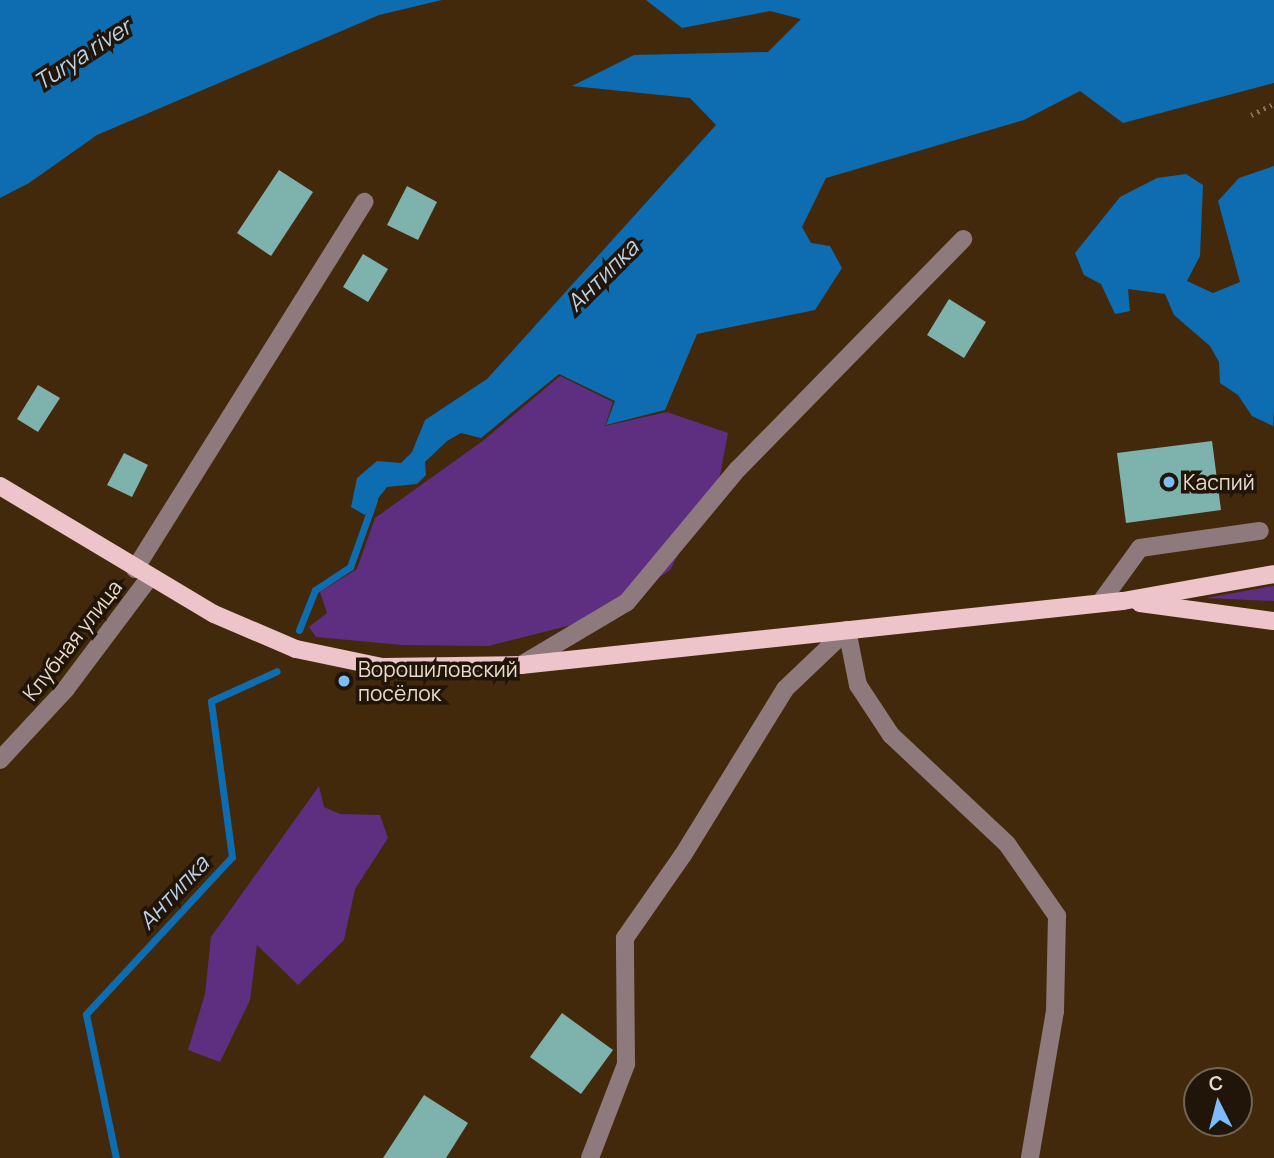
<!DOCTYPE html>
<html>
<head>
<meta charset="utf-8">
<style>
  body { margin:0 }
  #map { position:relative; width:1274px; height:1158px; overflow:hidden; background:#42290b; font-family:Manrope,sans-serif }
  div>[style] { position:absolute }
  .green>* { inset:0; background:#5e2f81 }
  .water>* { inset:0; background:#0e6cb0 }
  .stream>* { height:7px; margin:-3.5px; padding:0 3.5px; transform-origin:3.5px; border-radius:3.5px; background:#0e6cb0 }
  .building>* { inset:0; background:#7eb3ad }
  .path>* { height:4.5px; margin-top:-2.25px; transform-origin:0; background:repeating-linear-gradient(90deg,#877259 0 2px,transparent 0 7px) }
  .minor>* { height:18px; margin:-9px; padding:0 9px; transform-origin:9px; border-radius:9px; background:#8e797c }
  .major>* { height:18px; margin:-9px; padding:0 9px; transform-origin:9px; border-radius:9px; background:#edc4ca }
  .dots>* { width:19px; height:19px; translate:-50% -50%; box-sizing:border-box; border:4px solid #201508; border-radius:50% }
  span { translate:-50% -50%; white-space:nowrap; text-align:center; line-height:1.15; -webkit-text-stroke:7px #201508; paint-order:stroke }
  .poi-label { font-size:21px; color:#eadac9 }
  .left { translate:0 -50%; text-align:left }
  .street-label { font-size:21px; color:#eadac9 }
  .water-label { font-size:23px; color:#bad1e7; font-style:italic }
  .north { position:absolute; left:1183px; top:1067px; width:70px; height:70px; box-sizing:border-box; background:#201508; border:2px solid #716455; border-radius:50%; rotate:354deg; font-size:19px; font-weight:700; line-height:28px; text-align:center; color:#eadac9 }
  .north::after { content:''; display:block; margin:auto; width:24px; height:32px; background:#7ebdf9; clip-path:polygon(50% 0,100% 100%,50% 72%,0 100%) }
</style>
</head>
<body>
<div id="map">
  <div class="green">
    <div style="clip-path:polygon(560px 376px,613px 402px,605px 426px,667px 412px,728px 433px,719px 480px,670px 570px,599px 618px,488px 646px,402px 645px,316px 637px,309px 627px,327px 613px,320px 592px,357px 569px,375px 518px,484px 440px)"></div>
    <div style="clip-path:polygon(1274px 586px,1274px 601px,1205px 598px)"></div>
    <div style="clip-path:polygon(319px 786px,324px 807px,340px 814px,380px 815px,388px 838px,355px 889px,344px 940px,298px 985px,257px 945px,250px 1000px,220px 1062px,188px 1050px,205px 994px,211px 937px)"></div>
  </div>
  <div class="water">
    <div style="clip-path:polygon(0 0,442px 0,379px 15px,97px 135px,29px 183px,0 198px)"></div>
    <div style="clip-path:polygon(646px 0,1274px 0,1274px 83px,1123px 123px,1080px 91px,1024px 120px,826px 178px,802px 227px,811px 243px,830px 246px,842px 268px,815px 310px,697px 334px,665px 410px,606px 425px,615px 401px,559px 374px,481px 438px,461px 433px,447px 441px,425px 462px,426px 475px,417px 484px,387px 487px,365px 515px,351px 507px,357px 478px,377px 461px,401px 463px,412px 452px,425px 420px,487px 379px,716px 125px,690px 98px,572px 86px,634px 55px,768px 52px,801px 19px,770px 11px,682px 28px)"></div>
    <div style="clip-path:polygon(1274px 166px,1274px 411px,1273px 426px,1252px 416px,1238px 395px,1220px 383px,1219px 362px,1210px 346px,1174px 315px,1165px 294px,1128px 289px,1130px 311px,1115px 314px,1101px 284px,1084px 275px,1075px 253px,1120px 197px,1157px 178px,1186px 174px,1203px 185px,1200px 256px,1187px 281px,1213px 293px,1240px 282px,1218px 201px,1239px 178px)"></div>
  </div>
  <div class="stream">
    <div style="left:299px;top:630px;width:43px;rotate:-68.2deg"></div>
    <div style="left:315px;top:590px;width:42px;rotate:-33.3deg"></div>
    <div style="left:350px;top:567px;width:71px;rotate:-70.3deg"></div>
    <div style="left:116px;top:1158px;width:147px;rotate:-101.8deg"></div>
    <div style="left:86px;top:1014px;width:214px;rotate:-47.1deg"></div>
    <div style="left:232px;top:857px;width:157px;rotate:-97.7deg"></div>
    <div style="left:211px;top:701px;width:72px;rotate:-24.4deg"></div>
  </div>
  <div class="building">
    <div style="clip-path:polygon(279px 170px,313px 192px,271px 256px,237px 233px)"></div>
    <div style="clip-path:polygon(407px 186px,437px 202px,418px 240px,387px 225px)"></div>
    <div style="clip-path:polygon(363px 254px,388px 269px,368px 302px,343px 287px)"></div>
    <div style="clip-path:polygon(949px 299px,986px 322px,964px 358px,927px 335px)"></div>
    <div style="clip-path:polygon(38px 385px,60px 398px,38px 432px,17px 419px)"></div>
    <div style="clip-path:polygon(1212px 441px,1221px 510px,1126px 523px,1117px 453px)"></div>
    <div style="clip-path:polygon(124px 453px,148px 465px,132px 497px,107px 485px)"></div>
    <div style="clip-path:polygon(562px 1013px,613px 1050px,581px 1094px,530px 1057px)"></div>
    <div style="clip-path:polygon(424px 1095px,468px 1123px,446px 1158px,383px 1158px)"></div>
  </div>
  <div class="path">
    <div style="left:1251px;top:115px;width:25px;rotate:-26deg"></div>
  </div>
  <div class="minor">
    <div style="left:135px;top:569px;width:433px;rotate:-58deg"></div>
    <div style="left:1100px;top:603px;width:68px;rotate:-54deg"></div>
    <div style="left:1140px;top:548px;width:121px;rotate:-8.1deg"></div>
    <div style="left:847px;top:630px;width:56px;rotate:78.7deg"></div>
    <div style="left:858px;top:685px;width:60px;rotate:56.6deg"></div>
    <div style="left:891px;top:735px;width:159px;rotate:43.2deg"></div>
    <div style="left:1007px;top:844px;width:88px;rotate:55.2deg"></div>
    <div style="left:1057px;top:916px;width:95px;rotate:91.2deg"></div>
    <div style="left:1055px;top:1011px;width:149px;rotate:99.7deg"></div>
    <div style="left:521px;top:665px;width:123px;rotate:-30.7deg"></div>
    <div style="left:627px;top:602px;width:173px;rotate:-50.2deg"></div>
    <div style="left:738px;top:469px;width:322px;rotate:-45.6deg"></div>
    <div style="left:0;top:760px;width:96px;rotate:-47.1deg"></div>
    <div style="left:65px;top:690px;width:140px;rotate:-53.1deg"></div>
    <div style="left:590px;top:1158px;width:101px;rotate:-69deg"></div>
    <div style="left:626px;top:1064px;width:126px;rotate:-90.5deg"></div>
    <div style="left:625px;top:938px;width:101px;rotate:-55.1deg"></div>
    <div style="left:683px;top:855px;width:195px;rotate:-58.4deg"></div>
    <div style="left:785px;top:689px;width:86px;rotate:-43.6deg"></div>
  </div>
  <div class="major">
    <div style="left:0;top:486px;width:249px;rotate:30.9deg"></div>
    <div style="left:214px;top:614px;width:89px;rotate:23.1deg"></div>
    <div style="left:296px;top:649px;width:88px;rotate:11.8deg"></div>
    <div style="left:382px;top:667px;width:139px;rotate:-0.8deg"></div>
    <div style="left:521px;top:665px;width:605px;rotate:-6.07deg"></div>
    <div style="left:1123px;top:601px;width:153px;rotate:-10.1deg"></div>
    <div style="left:1140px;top:603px;width:135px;rotate:7.7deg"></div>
  </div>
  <div class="dots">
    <div style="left:1169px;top:482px;background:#7ebdf9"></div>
    <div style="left:344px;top:681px;background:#7ebdf9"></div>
  </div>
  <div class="poi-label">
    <span class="left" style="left:1183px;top:482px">Каспий</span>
    <span class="left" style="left:358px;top:681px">Ворошиловский<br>посёлок</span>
  </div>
  <div class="street-label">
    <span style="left:72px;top:640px;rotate:-52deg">Клубная улица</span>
  </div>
  <div class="water-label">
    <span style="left:82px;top:54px;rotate:-33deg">Turya river</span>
    <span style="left:602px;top:275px;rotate:-45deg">Антипка</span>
    <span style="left:173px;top:892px;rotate:-47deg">Антипка</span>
  </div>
  <div class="north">С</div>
</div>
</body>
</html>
